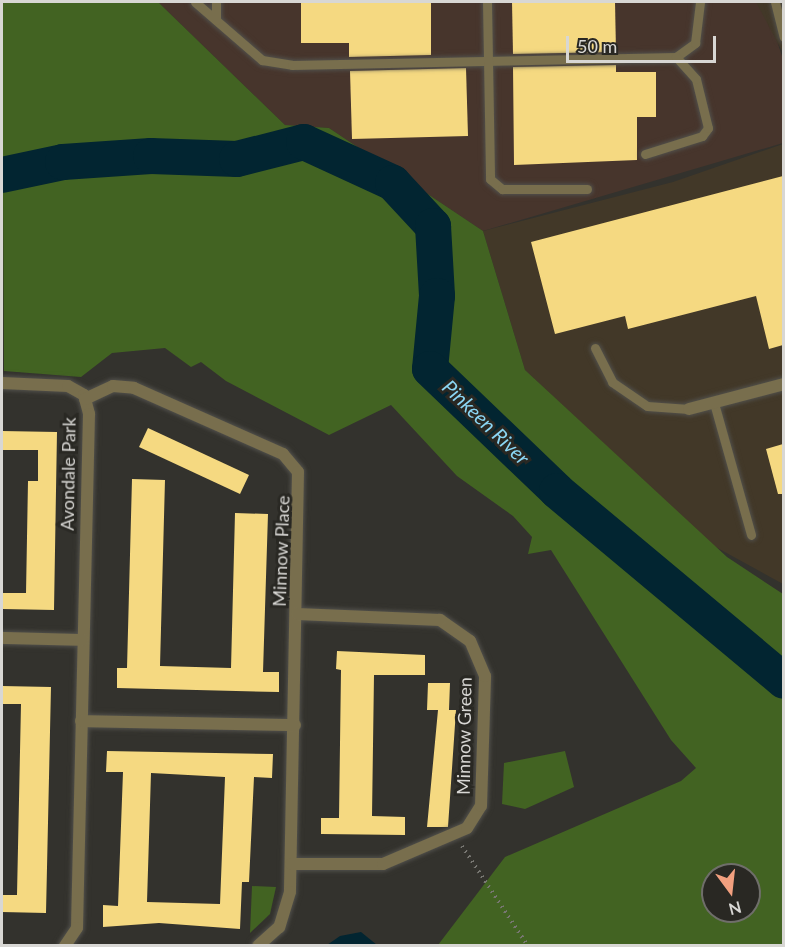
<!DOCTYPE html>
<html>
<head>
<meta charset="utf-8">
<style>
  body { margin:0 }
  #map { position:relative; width:785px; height:947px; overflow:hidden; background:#33322d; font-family:Lato,sans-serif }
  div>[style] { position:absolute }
  .commercial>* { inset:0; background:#47352c }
  .industrial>* { inset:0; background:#423828 }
  .green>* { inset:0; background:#426322 }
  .water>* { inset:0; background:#022531 }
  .river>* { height:36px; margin:-18px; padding:0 18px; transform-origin:18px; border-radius:18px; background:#022531 }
  .building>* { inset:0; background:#f5d981 }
  .path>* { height:4px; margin-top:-2px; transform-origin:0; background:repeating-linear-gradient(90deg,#787772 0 1.5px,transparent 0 6px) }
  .roads { filter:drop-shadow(0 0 2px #51504b) drop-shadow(0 0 2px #51504b) }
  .lane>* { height:9px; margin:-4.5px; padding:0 4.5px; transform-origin:4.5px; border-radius:4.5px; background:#786e4d }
  .street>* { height:12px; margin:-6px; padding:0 6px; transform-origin:6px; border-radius:6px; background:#786e4d }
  span { translate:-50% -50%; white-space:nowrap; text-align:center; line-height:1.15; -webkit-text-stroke:6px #292823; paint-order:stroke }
  .street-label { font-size:18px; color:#d8d7d4 }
  .water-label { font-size:20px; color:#8bd6f4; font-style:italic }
  .frame { position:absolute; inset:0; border:3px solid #d8d7d4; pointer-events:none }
  .north { position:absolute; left:701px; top:863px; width:60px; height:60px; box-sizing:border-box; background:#292823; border:2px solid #6f6e6a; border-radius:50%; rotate:165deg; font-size:16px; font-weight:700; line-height:24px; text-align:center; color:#d8d7d4 }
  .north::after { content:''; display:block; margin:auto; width:21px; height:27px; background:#f2a07f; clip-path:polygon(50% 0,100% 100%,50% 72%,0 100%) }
  .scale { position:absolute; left:566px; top:36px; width:150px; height:27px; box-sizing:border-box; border:3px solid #d8d7d4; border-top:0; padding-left:8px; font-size:18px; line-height:21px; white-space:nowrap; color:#d8d7d4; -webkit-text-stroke:4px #292823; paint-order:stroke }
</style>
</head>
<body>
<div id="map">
  <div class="commercial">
    <div style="clip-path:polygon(158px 2px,764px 2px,783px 59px,783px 143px,483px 231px,329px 128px,285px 125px)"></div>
  </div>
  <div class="industrial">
    <div style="clip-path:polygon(756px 2px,783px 2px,783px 53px)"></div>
    <div style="clip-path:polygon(783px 144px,783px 584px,712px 545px,525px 370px,483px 231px,673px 182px)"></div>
  </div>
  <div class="green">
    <div style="clip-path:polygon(evenodd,2px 2px,158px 2px,285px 125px,329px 128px,483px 231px,525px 370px,727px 557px,783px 594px,783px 945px,438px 945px,505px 857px,681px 781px,696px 768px,671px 740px,551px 550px,528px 554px,532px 537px,513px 516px,457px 476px,391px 405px,329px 435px,226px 381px,201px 362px,191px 367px,165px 348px,112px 353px,81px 377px,4px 371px,2px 2px,713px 875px,749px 875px,749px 911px,713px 911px,713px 875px)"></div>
    <div style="clip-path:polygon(565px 751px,574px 787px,525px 809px,502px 804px,504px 763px)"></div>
    <div style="clip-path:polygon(252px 886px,276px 887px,270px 914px,250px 933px)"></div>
  </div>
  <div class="water">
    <div style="clip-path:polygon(361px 932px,377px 945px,327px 945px,340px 936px)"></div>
  </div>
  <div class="river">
    <div style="left:2px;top:175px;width:62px;rotate:-12deg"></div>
    <div style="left:63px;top:162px;width:88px;rotate:-3.9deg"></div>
    <div style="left:151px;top:156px;width:86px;rotate:2deg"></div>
    <div style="left:237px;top:159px;width:69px;rotate:-14.2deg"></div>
    <div style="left:304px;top:142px;width:98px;rotate:24.7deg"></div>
    <div style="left:393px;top:183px;width:59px;rotate:47.1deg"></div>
    <div style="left:433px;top:226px;width:70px;rotate:86.7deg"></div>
    <div style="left:437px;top:296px;width:73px;rotate:95.5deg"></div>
    <div style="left:430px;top:369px;width:176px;rotate:43.8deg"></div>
    <div style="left:557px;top:491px;width:296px;rotate:39.9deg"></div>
  </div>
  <div class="building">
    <div style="clip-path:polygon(301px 2px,431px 2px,431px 55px,349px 57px,349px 43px,301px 43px)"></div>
    <div style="clip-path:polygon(512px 2px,615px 2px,616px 52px,513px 54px)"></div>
    <div style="clip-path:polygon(616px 65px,616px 72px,656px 72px,656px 117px,637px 117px,637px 160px,514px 165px,513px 67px)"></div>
    <div style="clip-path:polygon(466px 68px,468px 136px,352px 139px,350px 71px)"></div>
    <div style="clip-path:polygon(783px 176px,783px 345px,769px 349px,756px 296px,628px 329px,625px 316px,555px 334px,531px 242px)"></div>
    <div style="clip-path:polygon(148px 428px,249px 475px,240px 494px,139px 447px)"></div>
    <div style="clip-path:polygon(2px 431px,57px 432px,54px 610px,2px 609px,2px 593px,26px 593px,28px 481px,38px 481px,38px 450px,2px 450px)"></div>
    <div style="clip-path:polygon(783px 444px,783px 494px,778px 494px,766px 449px)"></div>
    <div style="clip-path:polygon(132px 479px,165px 480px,160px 666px,231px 668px,235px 513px,268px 514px,263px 672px,279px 672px,279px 692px,117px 688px,117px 668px,127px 668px)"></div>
    <div style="clip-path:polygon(337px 651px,425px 655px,425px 675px,374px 675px,372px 816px,405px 817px,405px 835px,321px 834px,321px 818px,339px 818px,341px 670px,336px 669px)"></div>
    <div style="clip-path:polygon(428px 683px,450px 683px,449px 710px,456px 710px,448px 827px,427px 827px,438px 710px,427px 710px)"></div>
    <div style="clip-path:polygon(2px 686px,51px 687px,46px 913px,2px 912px,2px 895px,17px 895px,21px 704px,2px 704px)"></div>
    <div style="clip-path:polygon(evenodd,107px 751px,273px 754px,272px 778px,254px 777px,249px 882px,242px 882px,240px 929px,159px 923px,103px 927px,103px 905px,118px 906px,123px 772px,106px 772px,107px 751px,151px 773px,225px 777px,220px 904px,147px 902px,151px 773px)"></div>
  </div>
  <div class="path">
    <div style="left:462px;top:846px;width:120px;rotate:56.6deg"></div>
  </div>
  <div class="roads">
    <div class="lane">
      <div style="left:195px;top:2px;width:89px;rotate:40.9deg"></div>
      <div style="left:262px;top:60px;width:30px;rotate:9deg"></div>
      <div style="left:292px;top:65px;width:384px;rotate:-1.2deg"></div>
      <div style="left:676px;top:57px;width:24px;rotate:-36deg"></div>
      <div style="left:695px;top:43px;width:41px;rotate:-83deg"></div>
      <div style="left:216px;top:2px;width:18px;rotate:90deg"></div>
      <div style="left:487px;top:2px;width:177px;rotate:89deg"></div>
      <div style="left:490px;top:179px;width:16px;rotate:40deg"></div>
      <div style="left:502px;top:189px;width:85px"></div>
      <div style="left:775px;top:2px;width:36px;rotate:76deg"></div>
      <div style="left:645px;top:154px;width:60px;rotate:-17.5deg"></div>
      <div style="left:702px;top:136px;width:10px;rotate:-53deg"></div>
      <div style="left:708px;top:128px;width:50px;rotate:-103.8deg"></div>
      <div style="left:696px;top:79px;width:30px;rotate:-132deg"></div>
      <div style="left:595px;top:348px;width:38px;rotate:63deg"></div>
      <div style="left:612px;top:382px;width:42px;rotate:34.4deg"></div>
      <div style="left:647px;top:406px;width:42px;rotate:4.1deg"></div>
      <div style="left:714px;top:403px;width:137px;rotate:74.3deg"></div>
    </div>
    <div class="street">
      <div style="left:2px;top:383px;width:66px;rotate:2.6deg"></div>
      <div style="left:68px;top:386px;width:18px;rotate:29deg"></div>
      <div style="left:84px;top:395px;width:20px;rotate:75deg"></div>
      <div style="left:89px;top:414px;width:514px;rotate:91.34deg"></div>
      <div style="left:77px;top:928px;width:22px;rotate:124deg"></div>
      <div style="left:85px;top:399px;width:31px;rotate:-25deg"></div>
      <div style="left:113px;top:386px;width:21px;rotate:5deg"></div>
      <div style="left:134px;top:388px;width:163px;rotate:23.9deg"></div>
      <div style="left:283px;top:454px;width:23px;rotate:50deg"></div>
      <div style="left:298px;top:472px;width:420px;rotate:91.1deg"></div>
      <div style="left:290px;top:892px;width:37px;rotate:107deg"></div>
      <div style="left:279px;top:927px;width:28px;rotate:138deg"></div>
      <div style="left:689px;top:409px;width:98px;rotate:-14.7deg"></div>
      <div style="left:2px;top:638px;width:81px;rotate:1.4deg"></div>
      <div style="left:81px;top:721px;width:214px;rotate:1.1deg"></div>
      <div style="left:291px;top:864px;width:92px"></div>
      <div style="left:383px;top:864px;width:91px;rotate:-23.2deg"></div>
      <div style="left:467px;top:828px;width:26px;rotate:-58deg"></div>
      <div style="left:481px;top:806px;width:130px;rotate:-88.2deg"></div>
      <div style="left:485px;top:676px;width:38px;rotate:-113deg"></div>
      <div style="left:470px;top:641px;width:37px;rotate:-145deg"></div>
      <div style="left:440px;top:620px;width:143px;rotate:-177.6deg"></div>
    </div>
  </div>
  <div class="street-label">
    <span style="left:68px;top:474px;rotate:-89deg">Avondale Park</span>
    <span style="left:281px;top:551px;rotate:-88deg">Minnow Place</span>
    <span style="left:464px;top:736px;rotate:-89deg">Minnow Green</span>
  </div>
  <div class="water-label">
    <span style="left:486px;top:422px;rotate:44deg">Pinkeen River</span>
  </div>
  <div class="frame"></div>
  <div class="north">N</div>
  <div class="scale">50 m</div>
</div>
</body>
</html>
